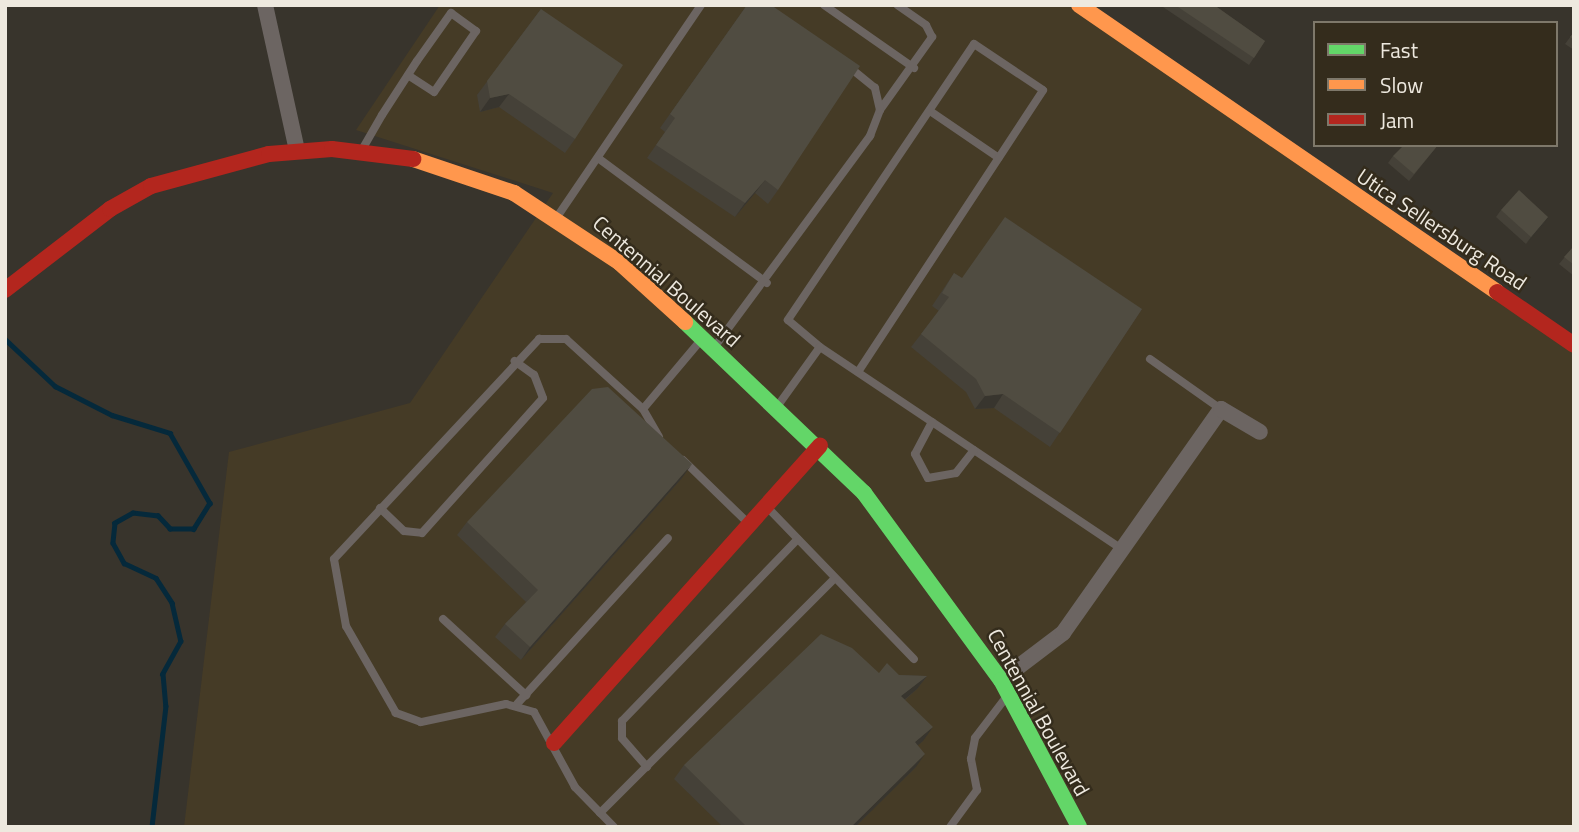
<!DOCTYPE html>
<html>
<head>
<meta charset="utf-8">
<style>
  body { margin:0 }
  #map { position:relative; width:1579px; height:832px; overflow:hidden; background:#38342c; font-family:"Titillium Web",sans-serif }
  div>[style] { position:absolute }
  .built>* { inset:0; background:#453b26 }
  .stream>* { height:4.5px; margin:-2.25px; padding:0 2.25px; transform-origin:2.25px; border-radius:2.25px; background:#05293b }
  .lane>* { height:8px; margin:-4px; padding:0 4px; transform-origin:4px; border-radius:4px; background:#6c6562 }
  .street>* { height:16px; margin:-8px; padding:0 8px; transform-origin:8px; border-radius:8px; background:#6c6562 }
  .fast>* { height:16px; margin:-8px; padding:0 8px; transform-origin:8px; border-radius:8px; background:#63d668 }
  .slow>* { height:16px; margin:-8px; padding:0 8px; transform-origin:8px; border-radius:8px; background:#ff974d }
  .jam>* { height:16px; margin:-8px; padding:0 8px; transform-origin:8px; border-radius:8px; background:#b3261e }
  .wall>* { inset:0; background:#454138 }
  .shaded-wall>* { inset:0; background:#38352e }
  .building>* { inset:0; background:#504c41 }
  span { translate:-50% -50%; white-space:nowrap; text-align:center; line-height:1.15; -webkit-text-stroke:5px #342c1c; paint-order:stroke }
  .street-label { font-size:21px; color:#eee9df }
  .frame { position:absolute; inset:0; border:7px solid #eee9df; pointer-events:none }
  .legend { position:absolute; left:1313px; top:21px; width:245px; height:126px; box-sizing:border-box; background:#342c1c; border:2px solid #7e786a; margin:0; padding:9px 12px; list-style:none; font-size:21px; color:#eee9df }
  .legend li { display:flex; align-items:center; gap:14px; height:35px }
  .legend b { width:35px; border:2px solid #7e786a }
</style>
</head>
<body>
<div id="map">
  <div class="built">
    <div style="clip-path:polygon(440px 5px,1067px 5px,1574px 352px,1574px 827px,184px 827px,229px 452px,410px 403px,553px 193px,356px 130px)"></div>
  </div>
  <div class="stream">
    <div style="left:5px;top:339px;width:69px;rotate:43.2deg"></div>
    <div style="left:55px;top:386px;width:64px;rotate:27deg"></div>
    <div style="left:112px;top:415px;width:61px;rotate:17.2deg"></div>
    <div style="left:170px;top:433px;width:81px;rotate:60.3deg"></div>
    <div style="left:210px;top:503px;width:31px;rotate:122deg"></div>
    <div style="left:194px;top:529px;width:24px;rotate:180deg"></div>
    <div style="left:170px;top:529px;width:18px;rotate:-133deg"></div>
    <div style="left:158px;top:516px;width:25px;rotate:-173deg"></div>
    <div style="left:133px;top:513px;width:21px;rotate:151deg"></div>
    <div style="left:115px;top:523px;width:20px;rotate:96deg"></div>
    <div style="left:113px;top:543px;width:23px;rotate:61deg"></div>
    <div style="left:124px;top:563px;width:35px;rotate:25deg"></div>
    <div style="left:156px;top:578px;width:30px;rotate:57deg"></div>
    <div style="left:172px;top:603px;width:39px;rotate:77deg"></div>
    <div style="left:181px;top:641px;width:38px;rotate:119deg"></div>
    <div style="left:163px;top:674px;width:32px;rotate:85deg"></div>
    <div style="left:166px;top:706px;width:122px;rotate:96.6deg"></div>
  </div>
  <div class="lane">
    <div style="left:824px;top:5px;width:110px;rotate:35deg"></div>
    <div style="left:880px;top:110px;width:90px;rotate:-54.5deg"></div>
    <div style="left:932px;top:37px;width:13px;rotate:-117deg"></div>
    <div style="left:926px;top:25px;width:35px;rotate:-145deg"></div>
    <div style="left:930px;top:111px;width:83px;rotate:34.3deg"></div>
    <div style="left:363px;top:148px;width:38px;rotate:-60deg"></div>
    <div style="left:382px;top:115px;width:64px;rotate:-57.1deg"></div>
    <div style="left:417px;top:61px;width:59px;rotate:-54.7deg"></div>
    <div style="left:451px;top:13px;width:31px;rotate:36deg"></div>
    <div style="left:476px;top:31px;width:74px;rotate:124.5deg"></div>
    <div style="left:434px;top:92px;width:31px;rotate:-147deg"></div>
    <div style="left:598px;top:158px;width:210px;rotate:36.5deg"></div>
    <div style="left:557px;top:217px;width:256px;rotate:-55.8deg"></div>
    <div style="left:716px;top:345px;width:260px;rotate:-53.6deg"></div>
    <div style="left:870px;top:136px;width:28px;rotate:-69deg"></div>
    <div style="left:880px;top:110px;width:23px;rotate:-103deg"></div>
    <div style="left:875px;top:88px;width:33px;rotate:-141deg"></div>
    <div style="left:1150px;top:359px;width:87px;rotate:35.2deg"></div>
    <div style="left:858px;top:372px;width:337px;rotate:-56.7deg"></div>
    <div style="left:1043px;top:90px;width:83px;rotate:-146.3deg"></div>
    <div style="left:974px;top:44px;width:333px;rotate:124deg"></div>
    <div style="left:788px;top:320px;width:42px;rotate:40.2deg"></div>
    <div style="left:820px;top:347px;width:361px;rotate:33.8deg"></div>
    <div style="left:779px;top:404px;width:70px;rotate:-54.3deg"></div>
    <div style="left:643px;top:409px;width:32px;rotate:60deg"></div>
    <div style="left:932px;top:422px;width:36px;rotate:118deg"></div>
    <div style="left:915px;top:454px;width:27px;rotate:62deg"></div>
    <div style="left:928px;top:478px;width:28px;rotate:-10deg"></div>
    <div style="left:956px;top:473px;width:29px;rotate:-52deg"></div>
    <div style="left:683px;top:460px;width:89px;rotate:44.1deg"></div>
    <div style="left:380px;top:508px;width:33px;rotate:44deg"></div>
    <div style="left:404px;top:531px;width:18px;rotate:6deg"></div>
    <div style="left:422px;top:533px;width:181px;rotate:-48.1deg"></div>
    <div style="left:543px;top:398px;width:25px;rotate:-111deg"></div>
    <div style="left:534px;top:375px;width:24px;rotate:-144deg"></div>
    <div style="left:768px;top:508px;width:210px;rotate:46deg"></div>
    <div style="left:443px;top:619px;width:113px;rotate:42.5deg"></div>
    <div style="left:517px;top:704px;width:224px;rotate:-47.7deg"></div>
    <div style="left:647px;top:767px;width:38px;rotate:-131deg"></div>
    <div style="left:622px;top:738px;width:17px;rotate:-90deg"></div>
    <div style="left:622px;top:721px;width:253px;rotate:-46deg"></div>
    <div style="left:600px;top:813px;width:332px;rotate:-45deg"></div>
    <div style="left:614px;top:827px;width:56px;rotate:-134.3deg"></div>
    <div style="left:575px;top:787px;width:85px;rotate:-118.7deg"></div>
    <div style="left:534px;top:712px;width:29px;rotate:-164deg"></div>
    <div style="left:506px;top:704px;width:87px;rotate:168deg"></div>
    <div style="left:421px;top:722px;width:27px;rotate:-160deg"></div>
    <div style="left:396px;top:713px;width:100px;rotate:-119.9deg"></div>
    <div style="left:346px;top:626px;width:68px;rotate:-100.2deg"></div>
    <div style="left:334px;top:559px;width:301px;rotate:-47deg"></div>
    <div style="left:539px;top:339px;width:27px"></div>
    <div style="left:566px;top:339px;width:104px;rotate:42.3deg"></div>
    <div style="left:643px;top:409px;width:90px;rotate:-50deg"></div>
    <div style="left:950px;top:827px;width:46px;rotate:-53.9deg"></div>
    <div style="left:977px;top:790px;width:32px;rotate:-101deg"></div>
    <div style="left:971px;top:759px;width:21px;rotate:-79deg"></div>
    <div style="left:975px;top:738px;width:53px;rotate:-52.7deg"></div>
  </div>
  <div class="street">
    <div style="left:265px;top:5px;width:148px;rotate:77.6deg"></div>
    <div style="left:1001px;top:680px;width:78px;rotate:-37.2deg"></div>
    <div style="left:1063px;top:633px;width:274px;rotate:-54.8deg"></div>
    <div style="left:1221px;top:409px;width:45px;rotate:30.5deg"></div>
  </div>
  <div class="fast">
    <div style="left:685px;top:322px;width:248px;rotate:43.7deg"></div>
    <div style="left:864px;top:493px;width:232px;rotate:53.8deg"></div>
    <div style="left:1001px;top:680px;width:166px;rotate:62deg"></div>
  </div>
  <div class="slow">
    <div style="left:1079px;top:5px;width:507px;rotate:34.47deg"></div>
    <div style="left:413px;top:159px;width:107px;rotate:18.6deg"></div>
    <div style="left:514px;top:193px;width:127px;rotate:33.4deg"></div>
    <div style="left:620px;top:263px;width:88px;rotate:42.2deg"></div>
  </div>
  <div class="jam">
    <div style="left:5px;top:290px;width:133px;rotate:-37.6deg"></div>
    <div style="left:110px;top:209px;width:47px;rotate:-29.3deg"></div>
    <div style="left:151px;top:186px;width:122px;rotate:-15.2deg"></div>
    <div style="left:269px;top:154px;width:63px;rotate:-4.5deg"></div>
    <div style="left:332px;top:149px;width:82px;rotate:7deg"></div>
    <div style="left:1497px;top:292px;width:93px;rotate:34.5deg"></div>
    <div style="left:554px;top:743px;width:399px;rotate:-48.2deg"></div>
  </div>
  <div class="wall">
    <div style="clip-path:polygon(747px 5px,778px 190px,768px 204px,755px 193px,735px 217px,647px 158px,665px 132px,660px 128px)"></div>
    <div style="clip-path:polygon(1160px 5px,1214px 5px,1265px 41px,1249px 65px)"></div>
    <div style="clip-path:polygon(541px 9px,575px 139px,565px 153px,499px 107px,480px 112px,477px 95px)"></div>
    <div style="clip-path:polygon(1574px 32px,1574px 50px,1565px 44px)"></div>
    <div style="clip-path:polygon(1438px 145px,1409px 181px,1388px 163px,1393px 156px)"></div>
    <div style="clip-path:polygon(1501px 210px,1548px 217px,1526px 244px,1496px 217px)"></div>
    <div style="clip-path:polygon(1574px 246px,1574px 276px,1559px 264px)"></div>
    <div style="clip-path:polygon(954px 273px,962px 278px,1142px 309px,1050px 447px,994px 408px,975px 409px,966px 392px,911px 347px,939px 311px,932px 306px)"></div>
    <div style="clip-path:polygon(682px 478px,521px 660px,495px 637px,505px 624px,526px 602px,457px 535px,467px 522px)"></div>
    <div style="clip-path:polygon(899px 675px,927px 676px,917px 689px,905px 700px,923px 741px,918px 745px,916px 767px,855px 827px,723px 827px,674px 779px,684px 765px)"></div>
  </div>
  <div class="shaded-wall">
    <div style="clip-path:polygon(509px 94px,499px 107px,480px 112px,490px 98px)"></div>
    <div style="clip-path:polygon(765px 180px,755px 193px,735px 217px,745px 203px)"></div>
    <div style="clip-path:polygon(1548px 217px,1544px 224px,1526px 244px,1531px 237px)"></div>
    <div style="clip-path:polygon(1003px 394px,994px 408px,975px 409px,985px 396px)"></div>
    <div style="clip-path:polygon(692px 464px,682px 478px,521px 660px,530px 647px)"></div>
    <div style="clip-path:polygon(927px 676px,917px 689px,892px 710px,901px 696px)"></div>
    <div style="clip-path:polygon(933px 727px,923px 741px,905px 756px,915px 742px)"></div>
    <div style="clip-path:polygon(925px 754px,916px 767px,855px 827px,851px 827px)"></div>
  </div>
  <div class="building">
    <div style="clip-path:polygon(747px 5px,771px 5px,860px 66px,778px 190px,765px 180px,745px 203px,656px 145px,675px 118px,670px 114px)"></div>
    <div style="clip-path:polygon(1175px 5px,1214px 5px,1265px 41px,1254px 58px)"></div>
    <div style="clip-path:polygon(541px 9px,623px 65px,575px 139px,509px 94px,490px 98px,487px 81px)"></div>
    <div style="clip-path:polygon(1574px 32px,1574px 40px,1570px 37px)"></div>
    <div style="clip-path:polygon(1404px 145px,1438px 145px,1414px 174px,1393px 156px)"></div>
    <div style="clip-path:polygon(1519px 190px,1548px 217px,1531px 237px,1501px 210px)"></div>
    <div style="clip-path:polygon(1005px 217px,1142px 309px,1060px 433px,1003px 394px,985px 396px,976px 379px,921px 334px,949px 297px,942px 293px,954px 273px,962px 278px)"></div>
    <div style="clip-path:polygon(1574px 246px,1574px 265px,1564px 257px)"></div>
    <div style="clip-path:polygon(608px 387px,692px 464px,530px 647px,505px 624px,538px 590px,467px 522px,592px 389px)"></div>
    <div style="clip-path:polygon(821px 634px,852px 648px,879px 673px,887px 663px,899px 675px,927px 676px,901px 696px,933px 727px,915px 742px,925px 754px,851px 827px,747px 827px,684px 765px)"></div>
  </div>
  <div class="street-label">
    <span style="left:1442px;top:229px;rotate:34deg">Utica Sellersburg Road</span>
    <span style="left:667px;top:281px;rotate:41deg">Centennial Boulevard</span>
    <span style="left:1039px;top:712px;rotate:61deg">Centennial Boulevard</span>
  </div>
  <div class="frame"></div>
  <ul class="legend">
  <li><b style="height:9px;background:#63d668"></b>Fast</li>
  <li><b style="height:9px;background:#ff974d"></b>Slow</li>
  <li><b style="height:9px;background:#b3261e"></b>Jam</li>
  </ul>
</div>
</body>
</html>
